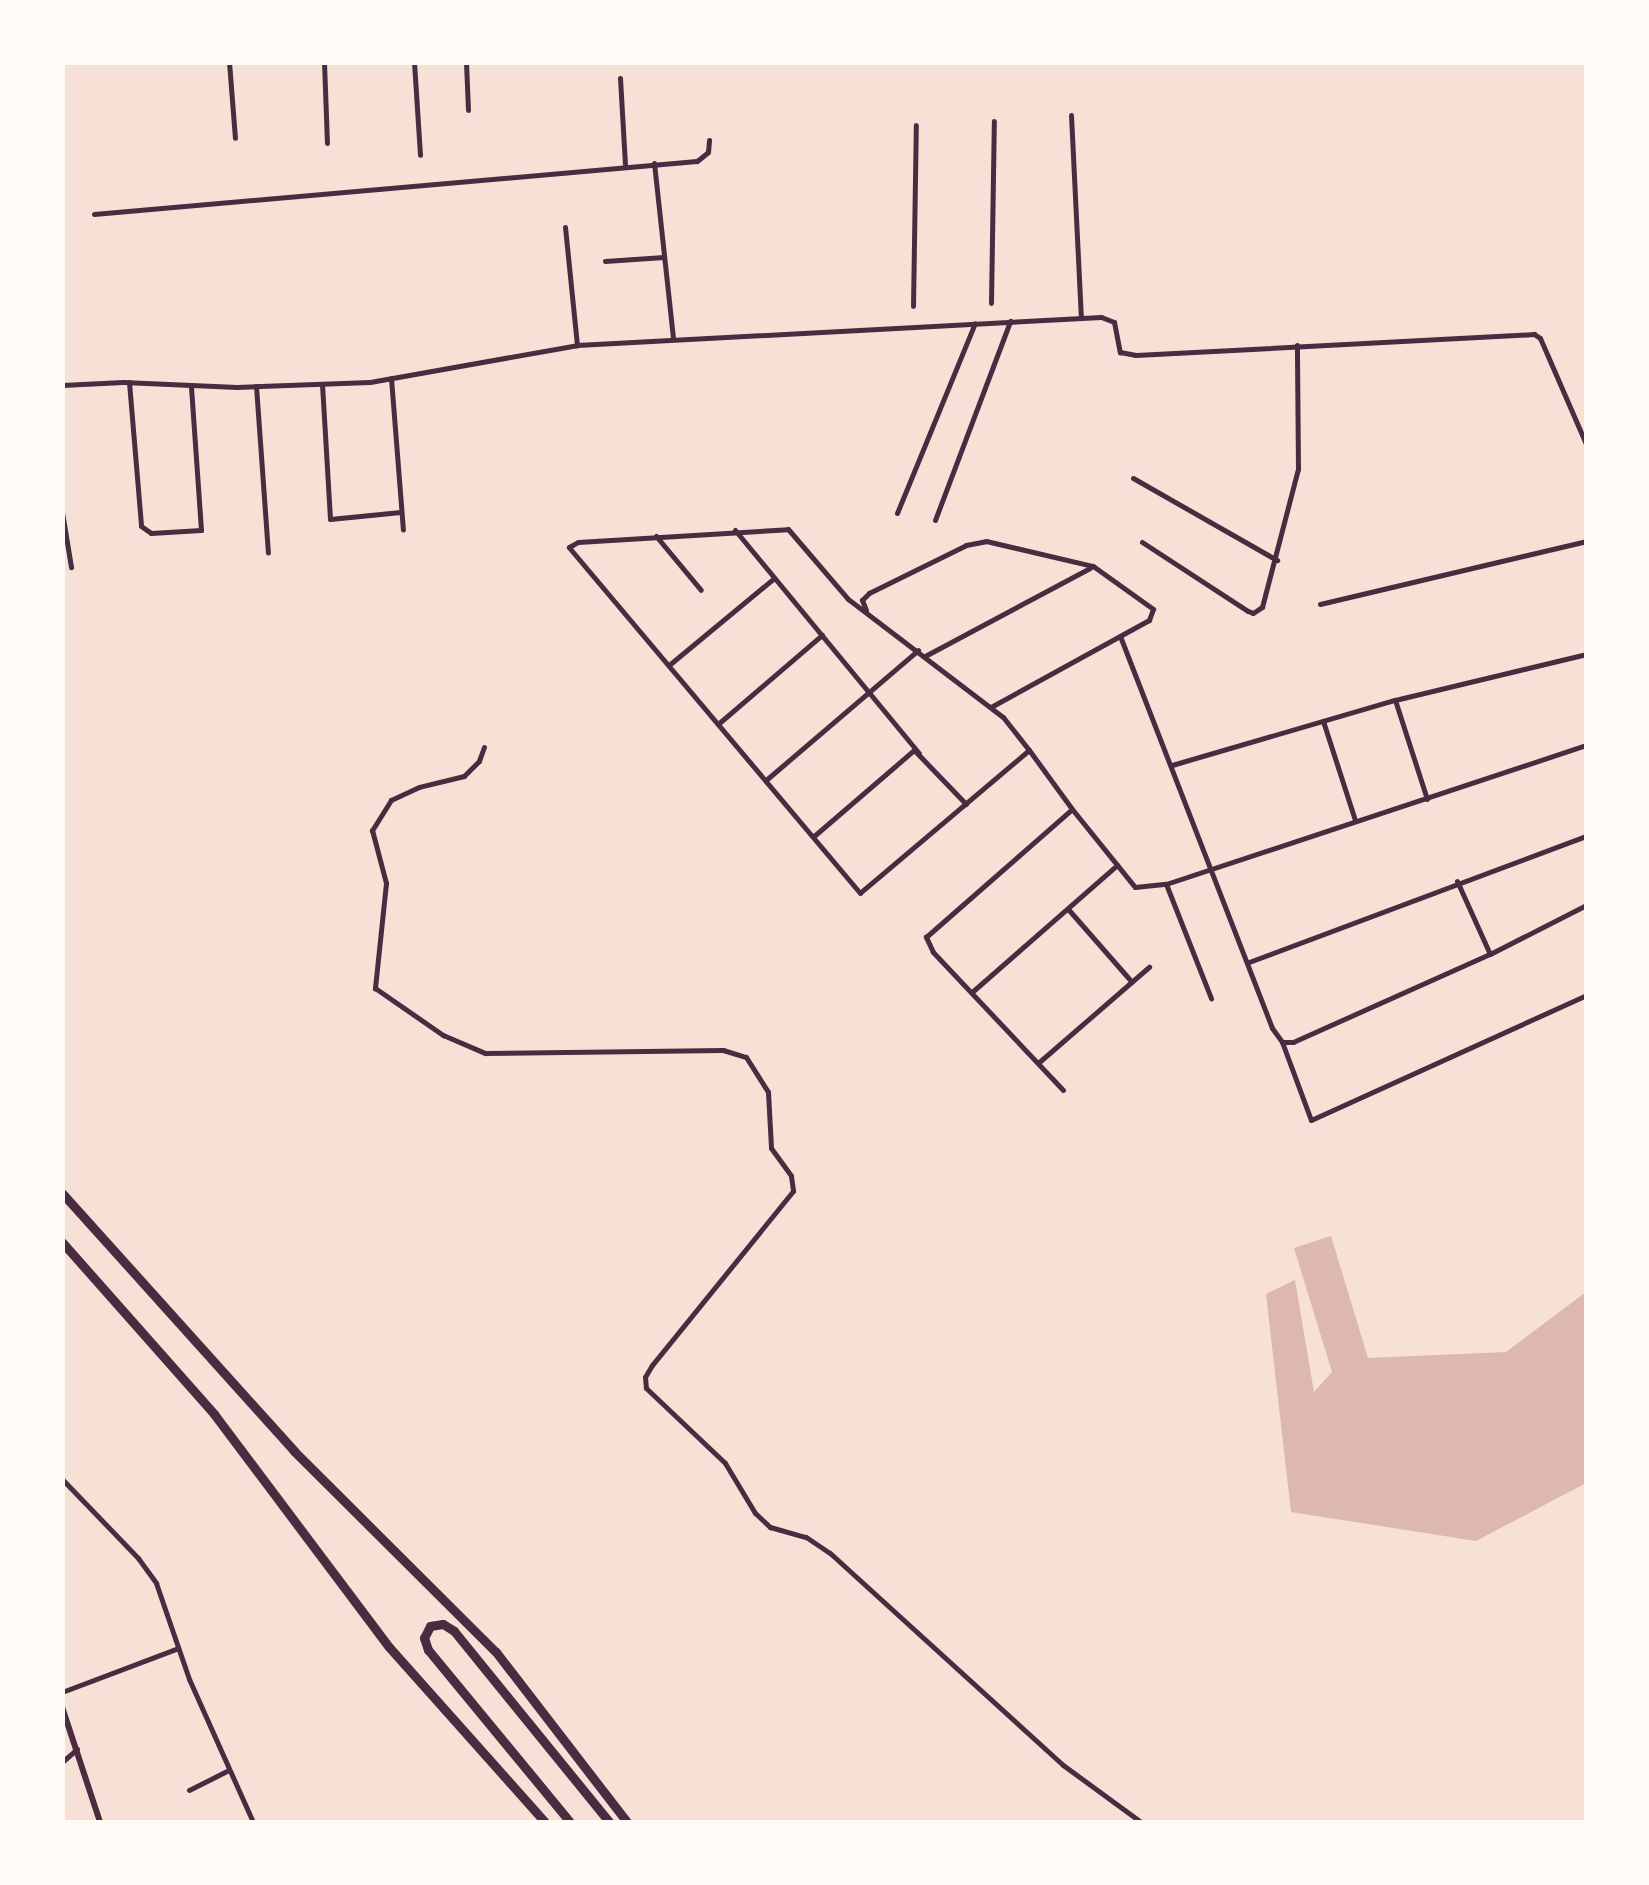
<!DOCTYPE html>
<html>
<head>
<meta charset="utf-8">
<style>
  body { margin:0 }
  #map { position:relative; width:1649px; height:1885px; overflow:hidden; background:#f7e1d7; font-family:"Archivo Narrow",sans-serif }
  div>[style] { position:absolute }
  .water>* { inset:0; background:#dcb8b0 }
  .minor>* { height:5px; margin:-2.5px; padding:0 2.5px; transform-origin:2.5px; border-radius:2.5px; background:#4a2c40 }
  .tertiary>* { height:6px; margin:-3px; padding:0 3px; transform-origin:3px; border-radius:3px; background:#4a2c40 }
  .trunk>* { height:9px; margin:-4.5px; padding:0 4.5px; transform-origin:4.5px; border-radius:4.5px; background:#4a2c40 }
  span { translate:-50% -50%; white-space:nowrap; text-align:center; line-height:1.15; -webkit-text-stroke:10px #fffaf5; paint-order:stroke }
  .frame { position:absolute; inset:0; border:65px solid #fffaf5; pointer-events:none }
</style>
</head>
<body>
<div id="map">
  <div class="water">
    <div style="clip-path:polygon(1331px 1236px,1368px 1358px,1506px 1352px,1586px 1292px,1586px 1483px,1476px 1541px,1291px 1512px,1266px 1294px,1295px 1280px,1314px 1392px,1332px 1372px,1294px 1248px)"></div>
  </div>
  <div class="minor">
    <div style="left:229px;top:62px;width:76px;rotate:85.5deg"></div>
    <div style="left:324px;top:62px;width:81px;rotate:87.9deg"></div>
    <div style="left:414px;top:62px;width:93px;rotate:86.3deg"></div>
    <div style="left:466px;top:62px;width:48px;rotate:87.6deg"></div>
    <div style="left:620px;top:78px;width:86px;rotate:86.7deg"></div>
    <div style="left:1071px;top:115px;width:202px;rotate:87.2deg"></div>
    <div style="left:654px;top:163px;width:176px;rotate:83.8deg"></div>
    <div style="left:94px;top:214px;width:605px;rotate:-5.02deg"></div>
    <div style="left:697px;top:161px;width:14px;rotate:-39deg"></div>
    <div style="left:708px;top:152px;width:12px;rotate:-85deg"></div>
    <div style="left:565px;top:227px;width:119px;rotate:84.2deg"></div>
    <div style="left:605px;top:261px;width:59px;rotate:-3.9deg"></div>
    <div style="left:991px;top:303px;width:182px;rotate:-89.1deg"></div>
    <div style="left:913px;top:306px;width:181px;rotate:-89.1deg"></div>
    <div style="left:391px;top:378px;width:152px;rotate:85.5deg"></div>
    <div style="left:129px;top:382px;width:144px;rotate:85.2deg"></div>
    <div style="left:141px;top:526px;width:12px;rotate:35deg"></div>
    <div style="left:151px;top:533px;width:50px;rotate:-3.4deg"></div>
    <div style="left:201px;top:530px;width:144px;rotate:-94deg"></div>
    <div style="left:322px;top:384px;width:135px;rotate:86.6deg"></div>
    <div style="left:330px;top:519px;width:71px;rotate:-5.6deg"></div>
    <div style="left:62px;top:385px;width:61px;rotate:-2.8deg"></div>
    <div style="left:123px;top:382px;width:114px;rotate:2.5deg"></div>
    <div style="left:237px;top:387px;width:133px;rotate:-2.2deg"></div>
    <div style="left:370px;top:382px;width:210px;rotate:-10.1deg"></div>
    <div style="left:577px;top:345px;width:525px;rotate:-3.06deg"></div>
    <div style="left:1101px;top:317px;width:14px;rotate:21deg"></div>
    <div style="left:1114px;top:322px;width:31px;rotate:79deg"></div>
    <div style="left:1120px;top:352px;width:16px;rotate:11deg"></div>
    <div style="left:1136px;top:355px;width:399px;rotate:-3deg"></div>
    <div style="left:1534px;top:334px;width:7px;rotate:34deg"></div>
    <div style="left:1540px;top:338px;width:116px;rotate:66.5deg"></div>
    <div style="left:256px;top:386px;width:167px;rotate:85.9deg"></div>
    <div style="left:1133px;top:478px;width:166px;rotate:29.7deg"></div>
    <div style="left:62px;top:512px;width:56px;rotate:80.7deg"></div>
    <div style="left:897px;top:513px;width:205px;rotate:-67.7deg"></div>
    <div style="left:935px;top:520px;width:213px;rotate:-69.3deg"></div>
    <div style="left:735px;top:530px;width:289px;rotate:50.5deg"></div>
    <div style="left:656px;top:536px;width:70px;rotate:50.2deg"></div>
    <div style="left:1142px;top:542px;width:126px;rotate:33.1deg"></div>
    <div style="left:1248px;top:611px;width:5px;rotate:22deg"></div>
    <div style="left:1253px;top:613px;width:11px;rotate:-34deg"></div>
    <div style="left:1262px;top:607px;width:143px;rotate:-75.4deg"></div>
    <div style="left:1298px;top:469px;width:124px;rotate:-90.5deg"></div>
    <div style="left:1320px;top:604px;width:273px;rotate:-13.3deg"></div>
    <div style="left:866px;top:610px;width:11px;rotate:-112deg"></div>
    <div style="left:862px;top:600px;width:10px;rotate:-45deg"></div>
    <div style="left:869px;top:593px;width:108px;rotate:-26.3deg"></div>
    <div style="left:966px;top:545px;width:20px;rotate:-11deg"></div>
    <div style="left:986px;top:541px;width:110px;rotate:13.2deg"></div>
    <div style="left:1093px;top:566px;width:74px;rotate:35.6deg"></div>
    <div style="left:1153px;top:609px;width:12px;rotate:110deg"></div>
    <div style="left:1149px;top:620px;width:180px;rotate:151.2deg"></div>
    <div style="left:1120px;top:636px;width:420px;rotate:68.8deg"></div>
    <div style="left:1272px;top:1028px;width:17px;rotate:54deg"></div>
    <div style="left:1282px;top:1042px;width:11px"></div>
    <div style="left:1293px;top:1042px;width:216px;rotate:-24.1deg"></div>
    <div style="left:1490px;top:954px;width:108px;rotate:-27deg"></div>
    <div style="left:925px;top:656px;width:187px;rotate:-28.1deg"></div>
    <div style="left:669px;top:665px;width:136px;rotate:-39.6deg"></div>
    <div style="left:1395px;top:700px;width:104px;rotate:72.1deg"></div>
    <div style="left:1323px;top:721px;width:104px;rotate:72.1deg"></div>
    <div style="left:718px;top:724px;width:137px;rotate:-40.6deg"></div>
    <div style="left:484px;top:747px;width:15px;rotate:110deg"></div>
    <div style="left:479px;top:761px;width:21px;rotate:135deg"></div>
    <div style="left:464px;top:776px;width:46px;rotate:166.3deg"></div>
    <div style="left:419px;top:787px;width:31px;rotate:155deg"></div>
    <div style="left:391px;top:800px;width:36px;rotate:122deg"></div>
    <div style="left:372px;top:830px;width:55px;rotate:75.2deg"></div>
    <div style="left:386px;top:883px;width:106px;rotate:96deg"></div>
    <div style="left:375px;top:988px;width:83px;rotate:34.7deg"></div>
    <div style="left:443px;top:1035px;width:46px;rotate:23.2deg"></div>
    <div style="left:485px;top:1053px;width:238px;rotate:-0.7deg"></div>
    <div style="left:723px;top:1050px;width:24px;rotate:17deg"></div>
    <div style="left:746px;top:1057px;width:41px;rotate:57.8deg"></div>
    <div style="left:768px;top:1092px;width:56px;rotate:86.9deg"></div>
    <div style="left:771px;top:1148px;width:34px;rotate:54deg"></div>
    <div style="left:791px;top:1176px;width:15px;rotate:82deg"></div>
    <div style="left:793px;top:1191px;width:224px;rotate:129deg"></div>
    <div style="left:652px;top:1365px;width:14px;rotate:120deg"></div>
    <div style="left:645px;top:1377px;width:11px;rotate:85deg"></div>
    <div style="left:646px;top:1388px;width:109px;rotate:43.5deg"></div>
    <div style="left:725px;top:1463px;width:58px;rotate:59deg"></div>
    <div style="left:755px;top:1513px;width:21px;rotate:43deg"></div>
    <div style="left:770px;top:1527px;width:37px;rotate:16deg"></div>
    <div style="left:806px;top:1537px;width:29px;rotate:34deg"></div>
    <div style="left:830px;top:1553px;width:315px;rotate:42.3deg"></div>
    <div style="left:1063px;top:1765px;width:97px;rotate:36.2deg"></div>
    <div style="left:1029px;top:750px;width:221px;rotate:139.8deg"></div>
    <div style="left:860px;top:893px;width:452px;rotate:-130.1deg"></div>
    <div style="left:569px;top:547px;width:10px;rotate:-29deg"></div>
    <div style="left:578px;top:542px;width:210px;rotate:-3.5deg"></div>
    <div style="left:788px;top:529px;width:92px;rotate:49.4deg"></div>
    <div style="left:848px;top:599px;width:195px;rotate:37.3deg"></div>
    <div style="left:1003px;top:717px;width:42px;rotate:51.8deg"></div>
    <div style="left:1029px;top:750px;width:73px;rotate:53.9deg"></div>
    <div style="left:1072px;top:809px;width:100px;rotate:51.1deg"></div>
    <div style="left:1135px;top:887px;width:31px;rotate:-6deg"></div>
    <div style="left:1166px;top:884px;width:442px;rotate:-18.3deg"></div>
    <div style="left:1172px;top:765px;width:232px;rotate:-16.3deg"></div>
    <div style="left:1395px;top:700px;width:196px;rotate:-13.5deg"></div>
    <div style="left:766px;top:780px;width:200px;rotate:-40.5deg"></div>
    <div style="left:814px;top:836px;width:132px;rotate:-40.7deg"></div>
    <div style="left:914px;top:750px;width:75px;rotate:46.1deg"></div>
    <div style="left:1457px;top:881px;width:80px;rotate:65.7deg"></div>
    <div style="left:1166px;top:884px;width:123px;rotate:68.5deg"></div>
    <div style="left:1068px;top:909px;width:97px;rotate:48.8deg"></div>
    <div style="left:1249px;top:962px;width:360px;rotate:-20.5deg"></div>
    <div style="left:972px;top:992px;width:193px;rotate:-41.2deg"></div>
    <div style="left:1282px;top:1042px;width:83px;rotate:69.6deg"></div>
    <div style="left:1311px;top:1120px;width:302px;rotate:-24.4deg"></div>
    <div style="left:1038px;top:1063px;width:147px;rotate:-40.9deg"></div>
    <div style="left:1063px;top:1090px;width:190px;rotate:-133.3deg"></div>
    <div style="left:933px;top:952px;width:17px;rotate:-115deg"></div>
    <div style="left:926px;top:937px;width:194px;rotate:-41.2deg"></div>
    <div style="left:62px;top:1479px;width:110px;rotate:46.1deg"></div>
    <div style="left:138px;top:1558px;width:31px;rotate:54deg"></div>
    <div style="left:156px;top:1583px;width:102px;rotate:71deg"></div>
    <div style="left:189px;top:1679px;width:157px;rotate:65.9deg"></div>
    <div style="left:62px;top:1692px;width:122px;rotate:-20.7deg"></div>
    <div style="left:62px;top:1762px;width:20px;rotate:-41deg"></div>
    <div style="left:189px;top:1790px;width:45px;rotate:-26.6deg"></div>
  </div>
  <div class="tertiary">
    <div style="left:62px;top:1707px;width:121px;rotate:71.7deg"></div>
  </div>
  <div class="trunk">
    <div style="left:62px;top:1193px;width:347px;rotate:48deg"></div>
    <div style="left:294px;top:1451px;width:285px;rotate:44.9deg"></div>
    <div style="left:496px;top:1652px;width:215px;rotate:52.4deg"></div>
    <div style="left:62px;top:1242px;width:230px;rotate:48.5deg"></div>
    <div style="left:214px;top:1414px;width:291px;rotate:53.1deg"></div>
    <div style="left:389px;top:1647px;width:234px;rotate:48.3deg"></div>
    <div style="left:570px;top:1822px;width:223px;rotate:-129.5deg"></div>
    <div style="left:428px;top:1650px;width:13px;rotate:-108deg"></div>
    <div style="left:424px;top:1638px;width:13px;rotate:-63deg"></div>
    <div style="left:430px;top:1626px;width:13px;rotate:-9deg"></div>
    <div style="left:443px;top:1624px;width:13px;rotate:32deg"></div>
    <div style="left:454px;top:1631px;width:246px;rotate:50.9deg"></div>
  </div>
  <div class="frame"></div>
</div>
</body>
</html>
